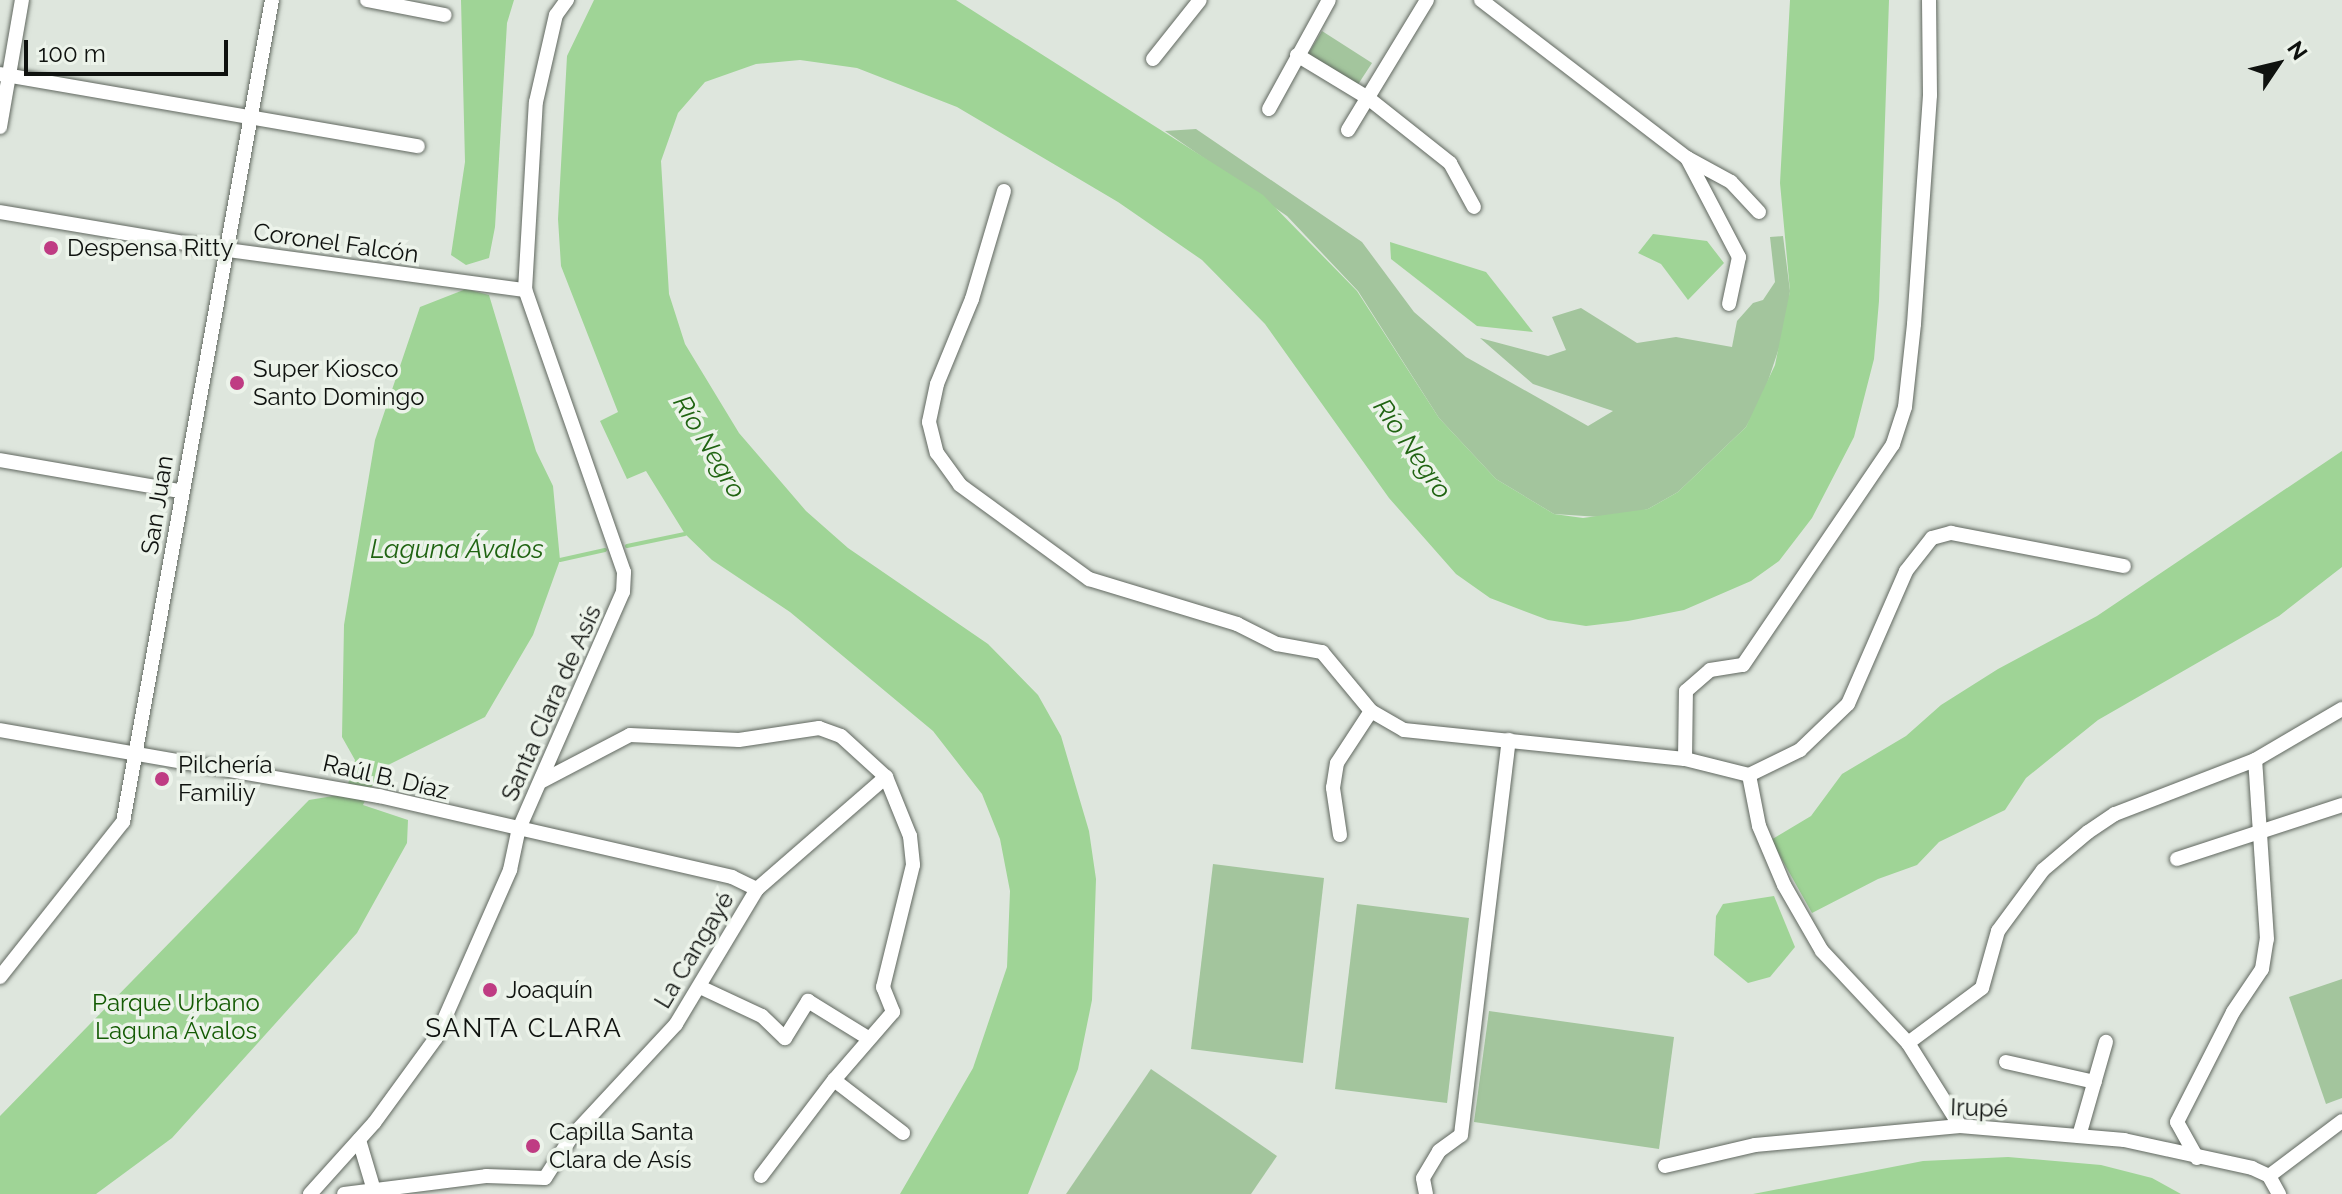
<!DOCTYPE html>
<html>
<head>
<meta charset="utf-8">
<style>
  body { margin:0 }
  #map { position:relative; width:2342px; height:1194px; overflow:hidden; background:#dee6dd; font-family:Raleway,sans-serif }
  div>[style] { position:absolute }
  .green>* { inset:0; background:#a3c59d }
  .water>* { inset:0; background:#9fd496 }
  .stream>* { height:4px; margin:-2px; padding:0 2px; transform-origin:2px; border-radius:2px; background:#9fd496 }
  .roads { filter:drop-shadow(0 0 2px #616860) drop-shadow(0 0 2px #616860) }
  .minor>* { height:14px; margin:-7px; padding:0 7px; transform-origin:7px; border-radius:7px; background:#fff }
  .dots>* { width:22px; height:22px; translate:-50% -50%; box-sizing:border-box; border:4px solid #ecf3ea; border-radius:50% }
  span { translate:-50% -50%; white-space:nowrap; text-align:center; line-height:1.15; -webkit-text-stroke:7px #ecf3ea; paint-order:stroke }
  .street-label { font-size:24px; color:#0f120f }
  .poi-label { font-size:24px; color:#0f120f }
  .left { translate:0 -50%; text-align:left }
  .park-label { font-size:24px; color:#145b04 }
  .water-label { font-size:26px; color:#206412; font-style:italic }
  .neighbourhood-label { font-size:26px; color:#0f120f; letter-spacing:2px }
  .north { position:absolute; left:2238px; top:24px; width:80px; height:80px; -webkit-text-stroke:6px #ecf3ea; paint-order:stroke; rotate:55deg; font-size:22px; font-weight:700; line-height:32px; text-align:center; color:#0f120f }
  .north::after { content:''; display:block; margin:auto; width:28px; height:36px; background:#0f120f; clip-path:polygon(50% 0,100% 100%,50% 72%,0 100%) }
  .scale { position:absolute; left:24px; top:40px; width:204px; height:36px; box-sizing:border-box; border:4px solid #0f120f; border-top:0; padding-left:10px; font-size:24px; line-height:28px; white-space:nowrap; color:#0f120f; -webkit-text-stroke:6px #ecf3ea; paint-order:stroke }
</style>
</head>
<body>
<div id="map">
  <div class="green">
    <div style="clip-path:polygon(1322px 31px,1372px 63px,1357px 86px,1308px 54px)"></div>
    <div style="clip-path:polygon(1196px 129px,1362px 242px,1414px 312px,1466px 357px,1588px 426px,1613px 411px,1533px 384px,1480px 338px,1548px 356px,1566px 350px,1552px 317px,1581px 308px,1637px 343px,1676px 337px,1732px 347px,1737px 321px,1753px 303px,1763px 300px,1775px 282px,1770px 237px,1783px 236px,1790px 291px,1786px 327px,1763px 396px,1746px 427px,1678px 492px,1648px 509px,1615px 518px,1554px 514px,1496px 479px,1439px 418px,1358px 291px,1287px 216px,1165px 131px)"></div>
    <div style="clip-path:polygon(1213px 864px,1324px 878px,1303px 1063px,1191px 1049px)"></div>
    <div style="clip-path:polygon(1357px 904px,1469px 918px,1447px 1103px,1335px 1089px)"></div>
    <div style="clip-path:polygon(2342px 979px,2342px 1098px,2326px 1104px,2289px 997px)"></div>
    <div style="clip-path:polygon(1489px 1011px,1674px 1037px,1659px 1149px,1474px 1122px)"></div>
    <div style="clip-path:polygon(1151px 1069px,1277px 1156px,1251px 1194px,1066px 1194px)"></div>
  </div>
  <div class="water">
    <div style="clip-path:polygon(461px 0,514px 0,507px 23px,495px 227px,489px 258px,466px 265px,451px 255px,465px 162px)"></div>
    <div style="clip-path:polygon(594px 0,956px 0,1263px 195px,1357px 291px,1439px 418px,1496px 479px,1554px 514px,1583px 518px,1648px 509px,1678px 492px,1746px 427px,1775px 365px,1790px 291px,1780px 183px,1790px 0,1889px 0,1879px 301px,1874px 359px,1854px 437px,1812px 518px,1779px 561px,1751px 581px,1684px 610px,1628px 621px,1586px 626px,1548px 620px,1490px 598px,1456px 574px,1389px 498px,1265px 324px,1202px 260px,1118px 202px,957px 107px,857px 68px,800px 60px,756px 64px,705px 82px,678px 113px,661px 161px,669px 294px,685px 344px,739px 433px,806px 511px,848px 548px,988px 644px,1038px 695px,1061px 736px,1089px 831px,1096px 879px,1092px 1000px,1078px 1069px,1028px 1194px,900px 1194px,973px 1068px,1007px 967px,1010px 891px,1000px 839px,982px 794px,933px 731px,790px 612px,712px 560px,685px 534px,646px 471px,627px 479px,600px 421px,618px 412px,561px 266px,558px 219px,567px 56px)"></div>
    <div style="clip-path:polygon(1653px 234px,1707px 241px,1724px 263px,1688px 300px,1661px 264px,1638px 253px)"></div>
    <div style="clip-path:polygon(1390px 242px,1486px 272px,1533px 332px,1477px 326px,1391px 259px)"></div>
    <div style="clip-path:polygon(466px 289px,489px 295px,536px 451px,553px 486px,560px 560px,533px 635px,485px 717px,380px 769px,363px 805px,408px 820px,407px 843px,357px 933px,172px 1138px,96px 1194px,0 1194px,0 1116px,309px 800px,345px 794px,355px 760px,342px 737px,344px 625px,375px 440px,420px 307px)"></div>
    <div style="clip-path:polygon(2342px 451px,2342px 567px,2279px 616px,2098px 720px,2026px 778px,2005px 810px,1939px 842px,1917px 865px,1878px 879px,1812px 913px,1771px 840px,1811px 816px,1842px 774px,1906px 736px,1941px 705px,1998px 669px,2097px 616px)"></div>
    <div style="clip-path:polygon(1774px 896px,1795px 947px,1770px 977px,1748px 983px,1714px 955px,1716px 916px,1723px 904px)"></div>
    <div style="clip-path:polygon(2008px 1157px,2101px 1165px,2152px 1178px,2181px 1194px,1753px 1194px,1923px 1161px)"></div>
  </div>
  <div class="stream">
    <div style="left:627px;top:546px;width:59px;rotate:-11.7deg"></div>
    <div style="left:560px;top:560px;width:46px;rotate:-12.5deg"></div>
  </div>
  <div class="roads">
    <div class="minor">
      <div style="left:367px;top:0;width:79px;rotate:10.9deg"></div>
      <div style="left:1481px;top:0;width:260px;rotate:37.5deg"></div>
      <div style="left:1687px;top:158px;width:112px;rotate:62.3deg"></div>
      <div style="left:1739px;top:257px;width:48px;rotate:102deg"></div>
      <div style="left:1297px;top:55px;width:83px;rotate:31.2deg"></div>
      <div style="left:1368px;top:98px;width:105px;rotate:38.4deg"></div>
      <div style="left:1450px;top:163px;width:50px;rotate:61.4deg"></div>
      <div style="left:1153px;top:59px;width:75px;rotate:-51.5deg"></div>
      <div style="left:0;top:74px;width:424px;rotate:9.8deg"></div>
      <div style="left:1269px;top:109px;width:124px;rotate:-61.2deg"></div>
      <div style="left:0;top:127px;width:129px;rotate:-80.2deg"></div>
      <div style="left:1348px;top:130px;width:152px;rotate:-58.7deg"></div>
      <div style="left:1687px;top:158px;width:50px;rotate:28.6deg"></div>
      <div style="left:1731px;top:182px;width:41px;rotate:47deg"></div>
      <div style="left:1004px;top:191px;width:113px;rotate:106.5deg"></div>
      <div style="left:972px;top:299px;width:92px;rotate:112.4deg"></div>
      <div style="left:937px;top:384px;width:39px;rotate:102deg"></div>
      <div style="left:929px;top:422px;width:32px;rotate:76deg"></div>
      <div style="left:937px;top:453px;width:39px;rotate:54deg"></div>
      <div style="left:960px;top:485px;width:160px;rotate:36.1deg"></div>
      <div style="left:1089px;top:579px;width:155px;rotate:16.9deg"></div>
      <div style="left:1237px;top:624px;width:45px;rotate:26.6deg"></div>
      <div style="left:1277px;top:644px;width:46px;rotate:10.1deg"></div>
      <div style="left:1322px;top:652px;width:77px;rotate:50.3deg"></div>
      <div style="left:1371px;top:711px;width:38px;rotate:30deg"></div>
      <div style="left:1404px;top:730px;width:282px;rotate:5.9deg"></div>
      <div style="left:1685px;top:759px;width:66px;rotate:14deg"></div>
      <div style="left:1749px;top:775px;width:52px;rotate:78.9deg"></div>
      <div style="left:1759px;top:826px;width:64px;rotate:67deg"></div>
      <div style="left:1784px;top:885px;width:76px;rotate:60.1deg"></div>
      <div style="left:1822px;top:951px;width:126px;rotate:46.9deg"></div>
      <div style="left:1908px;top:1043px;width:98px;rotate:57.9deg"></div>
      <div style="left:0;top:212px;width:231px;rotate:9.5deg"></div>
      <div style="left:228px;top:250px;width:300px;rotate:7.7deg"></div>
      <div style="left:0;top:460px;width:183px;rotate:9.8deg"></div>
      <div style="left:0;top:730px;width:385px;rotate:9.9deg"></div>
      <div style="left:379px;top:796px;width:362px;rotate:12.9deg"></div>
      <div style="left:732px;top:877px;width:28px;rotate:26deg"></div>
      <div style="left:1685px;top:759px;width:68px;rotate:-89.2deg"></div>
      <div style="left:1686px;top:691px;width:32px;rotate:-41deg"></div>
      <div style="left:1710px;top:670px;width:33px;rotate:-9deg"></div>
      <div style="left:1743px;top:665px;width:267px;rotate:-55.8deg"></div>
      <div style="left:1893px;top:444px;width:39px;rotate:-72deg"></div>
      <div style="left:1905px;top:407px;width:83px;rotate:-83.8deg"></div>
      <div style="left:1914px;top:324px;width:230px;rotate:-86deg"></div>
      <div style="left:1930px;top:95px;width:95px;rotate:-90.6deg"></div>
      <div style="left:1749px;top:775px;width:57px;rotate:-26.1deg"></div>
      <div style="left:1800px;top:750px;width:66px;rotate:-43.8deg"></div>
      <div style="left:1848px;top:704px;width:145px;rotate:-66.4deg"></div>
      <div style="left:1906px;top:571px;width:42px;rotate:-51.8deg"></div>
      <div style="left:1932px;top:538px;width:20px;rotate:-15deg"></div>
      <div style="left:1951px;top:533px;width:176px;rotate:10.8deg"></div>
      <div style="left:542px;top:781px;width:99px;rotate:-27.6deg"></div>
      <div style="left:630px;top:735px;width:109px;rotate:2.6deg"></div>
      <div style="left:739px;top:740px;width:81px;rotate:-8.5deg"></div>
      <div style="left:819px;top:728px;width:23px;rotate:20deg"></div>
      <div style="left:841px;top:736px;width:61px;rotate:42.3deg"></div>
      <div style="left:886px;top:777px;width:64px;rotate:67.9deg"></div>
      <div style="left:910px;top:836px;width:29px;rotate:84deg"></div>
      <div style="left:913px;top:865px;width:126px;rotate:103.8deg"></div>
      <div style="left:883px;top:987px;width:27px;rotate:68deg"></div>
      <div style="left:893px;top:1012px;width:90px;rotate:130.9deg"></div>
      <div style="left:834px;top:1080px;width:87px;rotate:37.5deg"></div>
      <div style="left:1340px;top:835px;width:48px;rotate:-98.5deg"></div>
      <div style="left:1333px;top:788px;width:25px;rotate:-81deg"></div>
      <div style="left:1337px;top:763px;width:62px;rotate:-56.8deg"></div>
      <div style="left:2177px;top:859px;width:174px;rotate:-18.1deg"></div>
      <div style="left:0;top:977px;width:198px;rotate:-51.6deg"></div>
      <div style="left:123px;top:822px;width:835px;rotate:-79.73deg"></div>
      <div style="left:700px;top:987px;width:68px;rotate:25.1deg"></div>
      <div style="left:762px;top:1016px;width:32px;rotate:44deg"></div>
      <div style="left:785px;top:1038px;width:44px;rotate:-58.1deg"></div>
      <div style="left:808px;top:1001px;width:70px;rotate:31.7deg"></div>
      <div style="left:1908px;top:1043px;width:92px;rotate:-36.6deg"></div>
      <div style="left:1982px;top:988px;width:59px;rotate:-74.3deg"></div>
      <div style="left:1998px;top:931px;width:76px;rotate:-53.6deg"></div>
      <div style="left:2043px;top:870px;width:59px;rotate:-40.2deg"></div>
      <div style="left:2088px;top:832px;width:32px;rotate:-34deg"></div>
      <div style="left:2115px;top:814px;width:150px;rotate:-21.1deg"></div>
      <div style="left:2255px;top:760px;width:101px;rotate:-30.4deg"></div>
      <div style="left:2006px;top:1062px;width:91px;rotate:12.7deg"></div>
      <div style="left:2079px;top:1136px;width:98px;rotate:-74deg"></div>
      <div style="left:359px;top:1140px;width:49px;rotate:73.4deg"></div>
      <div style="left:2197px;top:1158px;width:41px;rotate:-119.1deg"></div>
      <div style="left:2177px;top:1122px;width:123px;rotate:-63deg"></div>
      <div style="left:2233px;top:1012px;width:52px;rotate:-56deg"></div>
      <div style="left:2262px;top:969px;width:30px;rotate:-81deg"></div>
      <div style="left:2267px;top:939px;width:179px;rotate:-93.8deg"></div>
      <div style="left:1665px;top:1166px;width:92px;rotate:-13.1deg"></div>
      <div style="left:1755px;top:1145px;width:206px;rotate:-5.3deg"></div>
      <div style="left:1960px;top:1126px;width:165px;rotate:4.9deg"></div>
      <div style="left:2124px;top:1140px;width:131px;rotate:12.3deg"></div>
      <div style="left:2252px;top:1168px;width:19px;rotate:25deg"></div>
      <div style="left:2269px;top:1176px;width:21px;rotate:61deg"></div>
      <div style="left:761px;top:1176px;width:121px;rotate:-52.8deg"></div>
      <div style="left:2269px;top:1176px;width:91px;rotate:-37deg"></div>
      <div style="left:310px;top:1194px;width:96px;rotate:-48deg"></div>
      <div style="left:374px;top:1123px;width:105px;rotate:-53.9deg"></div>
      <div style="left:436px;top:1038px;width:184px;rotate:-66.2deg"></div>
      <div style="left:510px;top:870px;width:40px;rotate:-78deg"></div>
      <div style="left:518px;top:831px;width:261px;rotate:-66.3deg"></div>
      <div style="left:623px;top:592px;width:20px;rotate:-87deg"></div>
      <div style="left:624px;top:572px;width:299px;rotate:-109.3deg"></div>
      <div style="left:525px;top:290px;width:188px;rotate:-86.7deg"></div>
      <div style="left:536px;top:102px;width:89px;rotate:-77.1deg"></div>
      <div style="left:556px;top:15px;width:19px;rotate:-54deg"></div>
      <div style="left:344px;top:1194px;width:143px;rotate:-7.2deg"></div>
      <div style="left:486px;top:1176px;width:59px;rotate:1.9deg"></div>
      <div style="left:545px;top:1178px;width:50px;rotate:-57.3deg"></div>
      <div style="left:572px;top:1136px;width:153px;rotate:-47.1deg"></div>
      <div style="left:676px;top:1024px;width:157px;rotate:-59deg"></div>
      <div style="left:757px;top:889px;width:171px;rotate:-41deg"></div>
      <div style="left:1426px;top:1194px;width:16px;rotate:-101deg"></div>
      <div style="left:1423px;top:1178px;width:31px;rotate:-59deg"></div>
      <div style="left:1439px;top:1151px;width:27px;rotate:-36deg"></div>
      <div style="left:1461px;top:1135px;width:398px;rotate:-83.1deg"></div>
    </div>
  </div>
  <div class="dots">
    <div style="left:51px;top:248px;background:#bf3c83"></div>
    <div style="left:237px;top:383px;background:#bf3c83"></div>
    <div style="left:162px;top:779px;background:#bf3c83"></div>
    <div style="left:490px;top:990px;background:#bf3c83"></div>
    <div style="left:533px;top:1146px;background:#bf3c83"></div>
  </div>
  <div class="street-label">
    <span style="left:336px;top:243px;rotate:8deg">Coronel Falcón</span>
    <span style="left:157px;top:505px;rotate:-81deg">San Juan</span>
    <span style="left:551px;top:703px;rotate:-66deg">Santa Clara de Asís</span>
    <span style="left:386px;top:777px;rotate:13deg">Raúl B. Díaz</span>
    <span style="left:694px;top:950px;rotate:-59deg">La Cangayé</span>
    <span style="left:1979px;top:1108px;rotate:2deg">Irupé</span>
  </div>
  <div class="poi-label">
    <span class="left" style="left:67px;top:248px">Despensa Ritty</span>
    <span class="left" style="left:253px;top:383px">Super Kiosco<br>Santo Domingo</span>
    <span class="left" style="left:178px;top:779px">Pilchería<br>Familiy</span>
    <span class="left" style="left:506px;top:990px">Joaquín</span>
    <span class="left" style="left:549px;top:1146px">Capilla Santa<br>Clara de Asís</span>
  </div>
  <div class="park-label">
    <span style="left:176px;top:1017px">Parque Urbano<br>Laguna Ávalos</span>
  </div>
  <div class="water-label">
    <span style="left:709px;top:447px;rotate:59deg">Río Negro</span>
    <span style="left:1412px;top:449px;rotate:55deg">Río Negro</span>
    <span style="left:457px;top:550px">Laguna Ávalos</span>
  </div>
  <div class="neighbourhood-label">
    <span style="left:524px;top:1029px">SANTA CLARA</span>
  </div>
  <div class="north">N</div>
  <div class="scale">100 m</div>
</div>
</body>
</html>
